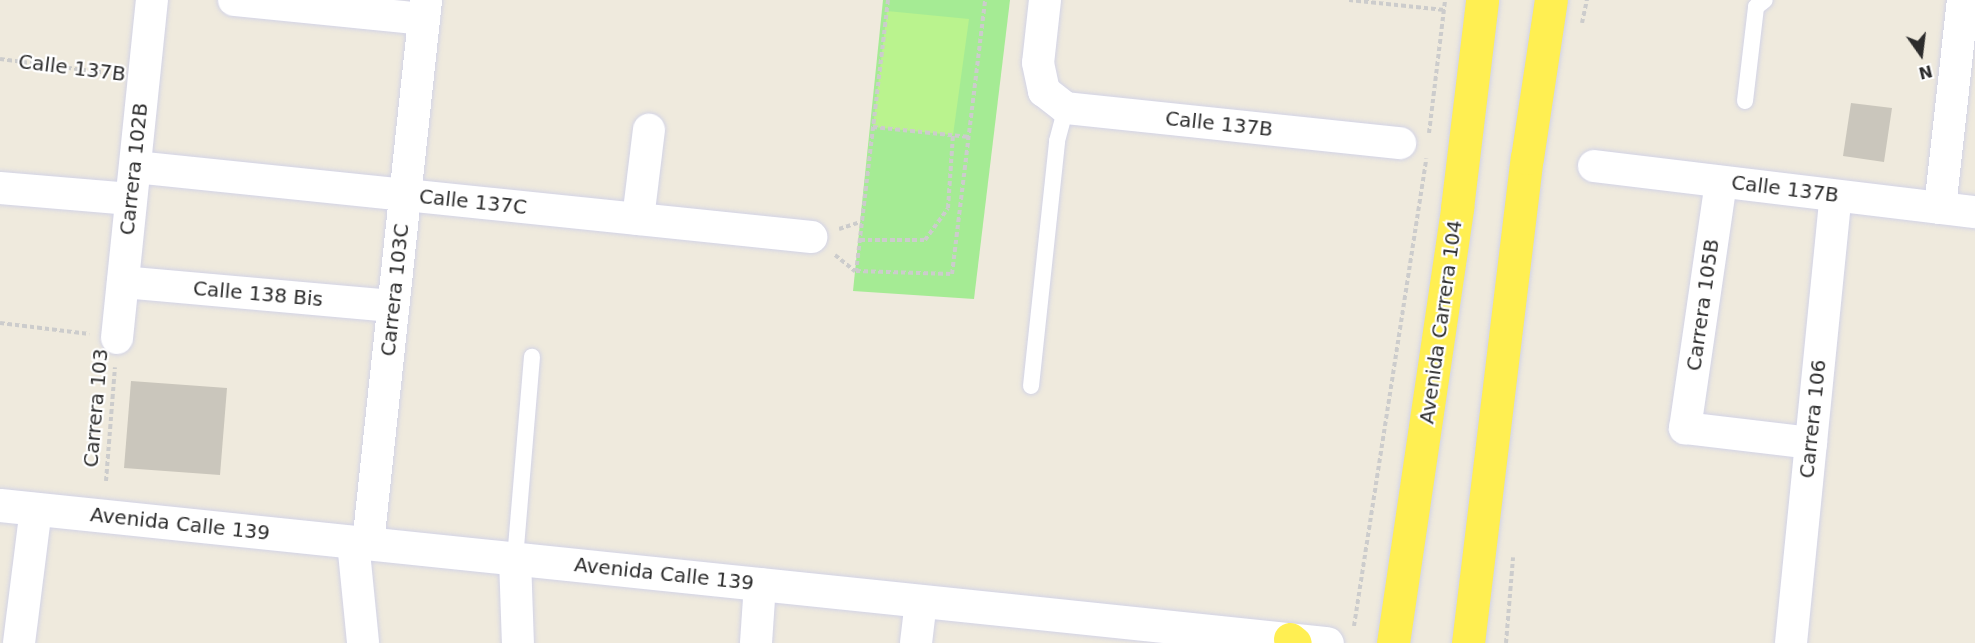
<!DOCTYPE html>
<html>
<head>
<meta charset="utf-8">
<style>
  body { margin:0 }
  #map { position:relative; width:1975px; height:643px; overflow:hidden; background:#efeadd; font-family:"DejaVu Sans",sans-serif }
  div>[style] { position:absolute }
  .green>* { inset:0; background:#a5eb94 }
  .pitch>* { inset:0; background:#baf38e }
  .building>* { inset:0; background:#cac6bc }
  .path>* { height:4px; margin-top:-2px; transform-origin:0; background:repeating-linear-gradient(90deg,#ccc 0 4.5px,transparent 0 7.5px) }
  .roads { filter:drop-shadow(0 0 2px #d2d3e6) drop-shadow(0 0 2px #d2d3e6) }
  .service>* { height:16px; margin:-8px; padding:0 8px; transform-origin:8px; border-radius:8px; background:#fff }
  .minor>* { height:32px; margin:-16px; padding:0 16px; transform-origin:16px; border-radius:16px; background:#fff }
  .secondary>* { height:33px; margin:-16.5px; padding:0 16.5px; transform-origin:16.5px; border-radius:16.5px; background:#fff }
  .primary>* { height:33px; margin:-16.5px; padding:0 16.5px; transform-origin:16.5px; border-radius:16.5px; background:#ffef52 }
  span { translate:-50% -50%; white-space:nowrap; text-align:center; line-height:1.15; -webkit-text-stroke:4.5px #fff; paint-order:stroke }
  .street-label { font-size:20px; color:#2c2c2c }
  .north { position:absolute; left:1891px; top:24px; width:60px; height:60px; -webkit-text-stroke:4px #fff; paint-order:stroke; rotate:166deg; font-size:16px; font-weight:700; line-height:24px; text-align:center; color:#2c2c2c }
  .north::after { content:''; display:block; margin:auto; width:21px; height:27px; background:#2c2c2c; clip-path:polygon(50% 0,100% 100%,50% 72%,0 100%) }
</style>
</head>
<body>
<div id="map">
  <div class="green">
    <div style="clip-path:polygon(883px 0,1010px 0,974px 299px,853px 291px)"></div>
  </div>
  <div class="pitch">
    <div style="clip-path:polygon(887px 11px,969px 19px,953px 135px,873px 127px)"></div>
  </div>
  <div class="building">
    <div style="clip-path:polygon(1851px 103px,1892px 108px,1884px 162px,1843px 156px)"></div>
    <div style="clip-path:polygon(131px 381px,227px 388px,220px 475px,124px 468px)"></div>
  </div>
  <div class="path">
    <div style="left:888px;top:0;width:273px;rotate:96.7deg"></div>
    <div style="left:856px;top:271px;width:96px;rotate:1.8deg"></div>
    <div style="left:952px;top:274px;width:276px;rotate:-83.1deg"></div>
    <div style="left:1349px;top:0;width:96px;rotate:6deg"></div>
    <div style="left:1582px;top:23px;width:24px;rotate:-78deg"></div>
    <div style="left:0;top:59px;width:116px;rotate:7.4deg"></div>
    <div style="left:873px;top:127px;width:97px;rotate:5.9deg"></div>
    <div style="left:1429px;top:133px;width:134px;rotate:-83.1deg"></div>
    <div style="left:839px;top:229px;width:23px;rotate:-18deg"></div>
    <div style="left:860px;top:240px;width:65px"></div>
    <div style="left:925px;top:240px;width:39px;rotate:-54deg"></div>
    <div style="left:948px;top:208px;width:73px;rotate:-86.1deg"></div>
    <div style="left:835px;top:255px;width:26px;rotate:39deg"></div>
    <div style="left:0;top:323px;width:90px;rotate:7deg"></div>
    <div style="left:106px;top:481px;width:114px;rotate:-85.5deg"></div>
    <div style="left:1354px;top:626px;width:473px;rotate:-81.2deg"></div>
    <div style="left:1506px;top:643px;width:86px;rotate:-85.3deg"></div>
  </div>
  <div class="roads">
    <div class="service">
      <div style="left:1745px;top:101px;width:95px;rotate:-83.3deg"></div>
      <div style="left:1756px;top:7px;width:11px;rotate:-38deg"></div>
      <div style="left:1031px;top:386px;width:246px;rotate:-83.9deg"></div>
      <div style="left:1057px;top:141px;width:34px;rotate:-75deg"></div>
      <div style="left:515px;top:559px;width:203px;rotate:-85.2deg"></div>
    </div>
    <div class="minor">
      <div style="left:234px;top:0;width:191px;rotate:5.7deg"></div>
      <div style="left:1045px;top:0;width:63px;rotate:96.3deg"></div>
      <div style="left:1038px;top:63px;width:29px;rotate:78deg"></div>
      <div style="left:1044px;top:91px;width:28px;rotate:38deg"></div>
      <div style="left:1066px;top:108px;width:336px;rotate:6deg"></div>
      <div style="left:1594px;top:166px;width:384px;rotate:6.9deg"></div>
      <div style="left:135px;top:167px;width:680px;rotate:5.91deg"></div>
      <div style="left:1721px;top:182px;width:249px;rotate:98.3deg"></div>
      <div style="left:1685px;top:428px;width:127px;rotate:6.8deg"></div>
      <div style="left:0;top:188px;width:131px;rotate:4.8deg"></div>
      <div style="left:1940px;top:208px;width:209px;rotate:-83.7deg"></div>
      <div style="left:638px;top:219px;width:90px;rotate:-83deg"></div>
      <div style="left:123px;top:282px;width:271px;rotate:5.1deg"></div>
      <div style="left:117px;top:338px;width:340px;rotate:-84.1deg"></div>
      <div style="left:353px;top:542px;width:101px;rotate:84.3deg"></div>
      <div style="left:368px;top:544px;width:547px;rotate:-83.91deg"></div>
      <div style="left:515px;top:559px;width:84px;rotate:88deg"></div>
      <div style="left:19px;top:643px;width:135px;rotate:-82.8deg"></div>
      <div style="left:756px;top:643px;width:59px;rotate:-86.1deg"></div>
      <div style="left:916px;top:643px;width:42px;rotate:-83.2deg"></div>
      <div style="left:1791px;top:643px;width:449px;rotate:-84.3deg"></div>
    </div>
    <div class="secondary">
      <div style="left:0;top:505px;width:1334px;rotate:5.94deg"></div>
    </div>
    <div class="primary">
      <div style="left:1290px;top:639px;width:6px;rotate:39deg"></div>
      <div style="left:1393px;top:643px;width:440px;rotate:-81.6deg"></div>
      <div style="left:1457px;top:208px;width:209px;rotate:-83.1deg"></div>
      <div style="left:1468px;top:643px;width:489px;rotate:-83.1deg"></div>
      <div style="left:1527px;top:158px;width:160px;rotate:-81.4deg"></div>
    </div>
  </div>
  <div class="street-label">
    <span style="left:72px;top:68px;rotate:7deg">Calle 137B</span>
    <span style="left:1219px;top:124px;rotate:6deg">Calle 137B</span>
    <span style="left:134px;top:169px;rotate:-84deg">Carrera 102B</span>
    <span style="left:1785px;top:189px;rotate:7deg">Calle 137B</span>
    <span style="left:473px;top:202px;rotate:6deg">Calle 137C</span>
    <span style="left:395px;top:290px;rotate:-84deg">Carrera 103C</span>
    <span style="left:258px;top:294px;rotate:5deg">Calle 138 Bis</span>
    <span style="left:1703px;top:305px;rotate:-82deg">Carrera 105B</span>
    <span style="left:1441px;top:322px;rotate:-82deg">Avenida Carrera 104</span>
    <span style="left:96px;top:408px;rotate:-85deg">Carrera 103</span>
    <span style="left:1813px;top:419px;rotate:-84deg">Carrera 106</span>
    <span style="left:180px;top:524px;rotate:6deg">Avenida Calle 139</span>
    <span style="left:664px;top:574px;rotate:6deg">Avenida Calle 139</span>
  </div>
  <div class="north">N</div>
</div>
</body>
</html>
